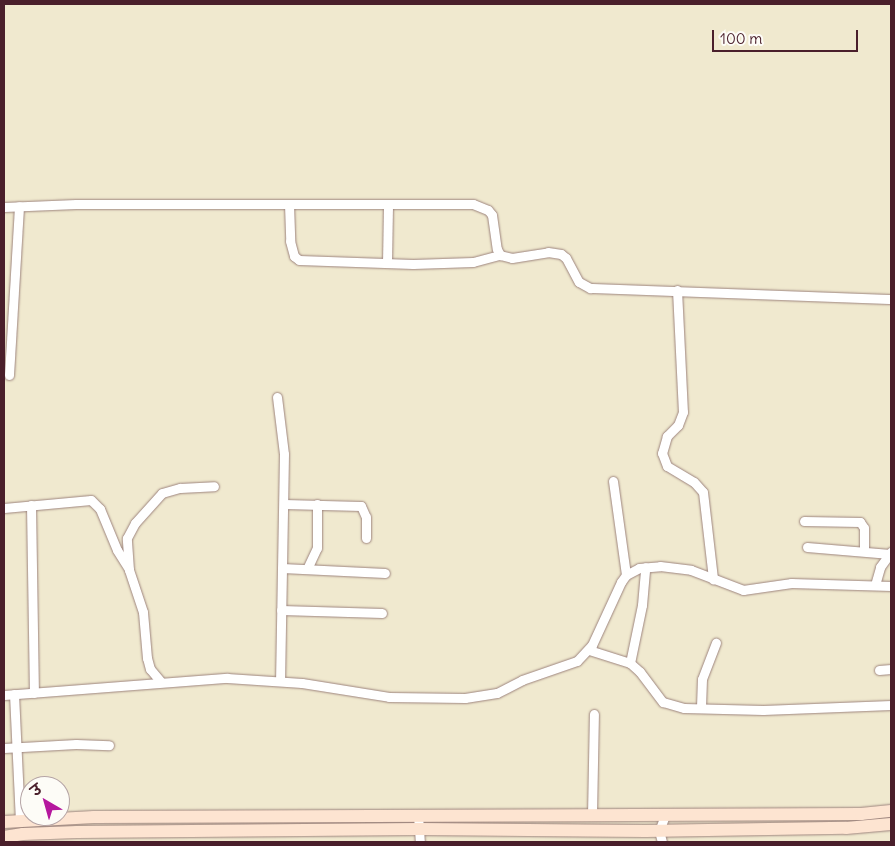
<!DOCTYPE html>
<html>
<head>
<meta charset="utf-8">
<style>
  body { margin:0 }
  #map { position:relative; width:895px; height:846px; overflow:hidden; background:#f0e9cf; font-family:Delius,"Playpen Sans Deva",sans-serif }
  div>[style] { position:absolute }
  .roads { filter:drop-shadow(0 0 1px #9d847d) drop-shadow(0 0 1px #9d847d) }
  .street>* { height:9px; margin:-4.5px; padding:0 4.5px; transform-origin:4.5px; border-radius:4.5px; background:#fff }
  .secondary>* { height:12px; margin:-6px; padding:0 6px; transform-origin:6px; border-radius:6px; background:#fde4d1 }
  span { translate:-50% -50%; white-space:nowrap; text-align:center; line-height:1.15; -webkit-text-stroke:4px #fdfcf7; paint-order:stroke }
  .frame { position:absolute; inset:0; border:5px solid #4a1f2b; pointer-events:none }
  .north { position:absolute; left:20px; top:776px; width:50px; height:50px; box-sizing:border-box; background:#fdfcf7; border:1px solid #b5a4a5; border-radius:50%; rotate:322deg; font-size:14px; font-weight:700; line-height:20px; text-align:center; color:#4a1f2b }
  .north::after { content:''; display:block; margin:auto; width:18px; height:22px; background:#b5179e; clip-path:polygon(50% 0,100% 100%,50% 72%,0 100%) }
  .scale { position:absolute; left:712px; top:30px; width:146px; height:22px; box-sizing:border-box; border:2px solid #4a1f2b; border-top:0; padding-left:6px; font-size:15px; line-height:18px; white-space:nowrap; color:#4a1f2b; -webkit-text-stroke:4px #fdfcf7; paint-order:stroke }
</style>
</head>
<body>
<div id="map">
  <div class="roads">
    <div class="street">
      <div style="left:289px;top:204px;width:37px;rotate:88deg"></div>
      <div style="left:290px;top:241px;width:16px;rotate:75deg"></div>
      <div style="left:294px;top:256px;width:6px;rotate:39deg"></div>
      <div style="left:299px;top:260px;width:114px;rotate:2deg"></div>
      <div style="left:413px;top:264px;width:60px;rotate:-1.9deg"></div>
      <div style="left:473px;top:262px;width:28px;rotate:-15deg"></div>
      <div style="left:4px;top:207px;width:72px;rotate:-2.4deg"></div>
      <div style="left:76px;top:204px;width:397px"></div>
      <div style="left:473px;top:204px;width:16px;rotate:22deg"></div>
      <div style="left:488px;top:210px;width:6px;rotate:51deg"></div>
      <div style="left:492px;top:215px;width:34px;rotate:82deg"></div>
      <div style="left:497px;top:249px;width:7px;rotate:63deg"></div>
      <div style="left:500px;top:255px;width:12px;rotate:14deg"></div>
      <div style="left:512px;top:258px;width:36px;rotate:-9deg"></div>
      <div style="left:548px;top:252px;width:13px;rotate:9deg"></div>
      <div style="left:561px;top:254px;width:6px;rotate:39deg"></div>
      <div style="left:566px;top:258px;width:27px;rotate:62deg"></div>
      <div style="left:579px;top:282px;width:13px;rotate:29deg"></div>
      <div style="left:590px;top:288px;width:301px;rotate:2.1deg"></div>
      <div style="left:387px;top:263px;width:59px;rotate:-89deg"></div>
      <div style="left:677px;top:290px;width:122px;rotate:87.2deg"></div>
      <div style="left:683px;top:412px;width:14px;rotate:111deg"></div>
      <div style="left:678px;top:425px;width:16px;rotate:135deg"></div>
      <div style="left:667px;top:436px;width:18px;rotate:106deg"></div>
      <div style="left:662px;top:453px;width:14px;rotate:69deg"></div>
      <div style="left:667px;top:466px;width:31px;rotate:31deg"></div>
      <div style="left:694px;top:482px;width:13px;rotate:48deg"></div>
      <div style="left:703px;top:492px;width:88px;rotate:83.4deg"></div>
      <div style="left:9px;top:375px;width:169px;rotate:-86.6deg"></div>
      <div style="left:277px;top:397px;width:57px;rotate:83deg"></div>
      <div style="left:284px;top:454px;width:227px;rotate:91deg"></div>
      <div style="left:613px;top:481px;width:95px;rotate:82.1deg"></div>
      <div style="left:284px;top:504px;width:77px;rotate:1.5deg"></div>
      <div style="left:361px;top:506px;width:12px;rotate:66deg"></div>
      <div style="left:366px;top:517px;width:21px;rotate:90deg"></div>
      <div style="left:31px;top:505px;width:188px;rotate:89.1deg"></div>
      <div style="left:4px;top:508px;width:87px;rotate:-5.3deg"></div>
      <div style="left:91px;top:500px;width:13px;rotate:45deg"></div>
      <div style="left:100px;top:509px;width:44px;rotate:67.5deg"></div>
      <div style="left:117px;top:550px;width:22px;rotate:58deg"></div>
      <div style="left:804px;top:521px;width:56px;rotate:1deg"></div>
      <div style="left:860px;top:522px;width:7px;rotate:56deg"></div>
      <div style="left:864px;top:528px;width:23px;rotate:90deg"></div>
      <div style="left:807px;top:547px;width:83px;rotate:4.8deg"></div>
      <div style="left:282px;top:568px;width:103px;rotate:2.8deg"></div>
      <div style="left:307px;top:569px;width:23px;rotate:-65deg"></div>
      <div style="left:317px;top:548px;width:44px;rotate:-90deg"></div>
      <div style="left:875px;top:585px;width:19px;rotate:-74deg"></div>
      <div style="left:880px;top:567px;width:19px;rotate:-54deg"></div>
      <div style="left:281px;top:610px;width:101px;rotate:1.7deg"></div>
      <div style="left:589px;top:650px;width:43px;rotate:17.6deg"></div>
      <div style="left:630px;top:663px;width:13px;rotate:42deg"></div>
      <div style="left:640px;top:672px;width:38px;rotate:53deg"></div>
      <div style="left:663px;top:702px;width:22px;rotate:16deg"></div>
      <div style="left:684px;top:708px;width:79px;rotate:1.5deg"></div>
      <div style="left:763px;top:710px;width:128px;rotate:-2.2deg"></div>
      <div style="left:630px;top:663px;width:59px;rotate:-78.3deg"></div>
      <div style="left:642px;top:605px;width:38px;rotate:-85deg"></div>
      <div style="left:879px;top:670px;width:12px;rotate:-5deg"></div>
      <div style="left:161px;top:682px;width:17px;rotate:-130deg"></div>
      <div style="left:150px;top:669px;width:11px;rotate:-105deg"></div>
      <div style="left:147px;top:658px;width:46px;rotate:-95deg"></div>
      <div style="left:143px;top:612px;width:44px;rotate:-108.4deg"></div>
      <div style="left:129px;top:570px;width:32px;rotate:-94deg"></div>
      <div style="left:127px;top:538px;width:17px;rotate:-62deg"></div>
      <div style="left:135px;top:523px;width:40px;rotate:-48deg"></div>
      <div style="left:162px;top:493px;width:19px;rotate:-16deg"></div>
      <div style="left:180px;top:488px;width:34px;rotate:-3deg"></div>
      <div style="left:14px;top:694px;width:125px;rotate:87.3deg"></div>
      <div style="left:4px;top:695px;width:224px;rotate:-4.4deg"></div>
      <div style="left:227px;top:678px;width:75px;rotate:3.8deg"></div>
      <div style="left:302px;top:683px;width:88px;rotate:9.1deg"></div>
      <div style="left:389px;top:697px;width:76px;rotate:0.8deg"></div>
      <div style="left:465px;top:698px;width:32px;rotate:-9deg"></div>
      <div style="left:497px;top:693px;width:28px;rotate:-27deg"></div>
      <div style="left:522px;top:680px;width:58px;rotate:-19.1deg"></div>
      <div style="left:577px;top:661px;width:22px;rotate:-47deg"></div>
      <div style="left:592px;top:645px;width:69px;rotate:-65.3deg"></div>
      <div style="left:621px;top:582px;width:9px;rotate:-54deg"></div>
      <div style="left:626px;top:575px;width:15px;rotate:-28deg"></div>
      <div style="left:639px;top:568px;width:21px;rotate:-5deg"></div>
      <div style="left:660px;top:566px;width:31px;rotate:7deg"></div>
      <div style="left:691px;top:570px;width:56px;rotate:21deg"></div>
      <div style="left:743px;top:590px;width:49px;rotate:-8.3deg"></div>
      <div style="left:791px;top:583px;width:100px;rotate:1.7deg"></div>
      <div style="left:701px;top:707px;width:28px;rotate:-88deg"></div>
      <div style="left:702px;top:679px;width:39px;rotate:-69deg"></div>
      <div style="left:4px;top:748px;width:72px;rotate:-3.2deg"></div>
      <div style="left:76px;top:744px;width:33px;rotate:2deg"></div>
      <div style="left:418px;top:815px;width:27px;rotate:86deg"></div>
      <div style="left:592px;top:815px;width:101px;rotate:-88.9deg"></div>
      <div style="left:662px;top:842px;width:11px;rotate:-105deg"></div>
      <div style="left:659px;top:831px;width:19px;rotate:-69deg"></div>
    </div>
    <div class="secondary">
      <div style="left:4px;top:822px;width:90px;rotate:-3.2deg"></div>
      <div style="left:94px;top:817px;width:767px;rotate:-0.22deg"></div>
      <div style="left:861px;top:814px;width:30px;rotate:-6deg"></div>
      <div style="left:4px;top:837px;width:19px;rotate:-9deg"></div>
      <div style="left:23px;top:834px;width:54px;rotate:-2.1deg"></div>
      <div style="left:77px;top:832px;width:342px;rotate:-0.5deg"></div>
      <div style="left:419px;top:829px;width:227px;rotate:0.5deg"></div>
      <div style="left:646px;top:831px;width:200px;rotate:-0.9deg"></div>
      <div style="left:846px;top:828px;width:45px;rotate:-5.1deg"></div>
    </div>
  </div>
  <div class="frame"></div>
  <div class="north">उ</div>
  <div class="scale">100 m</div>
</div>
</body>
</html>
